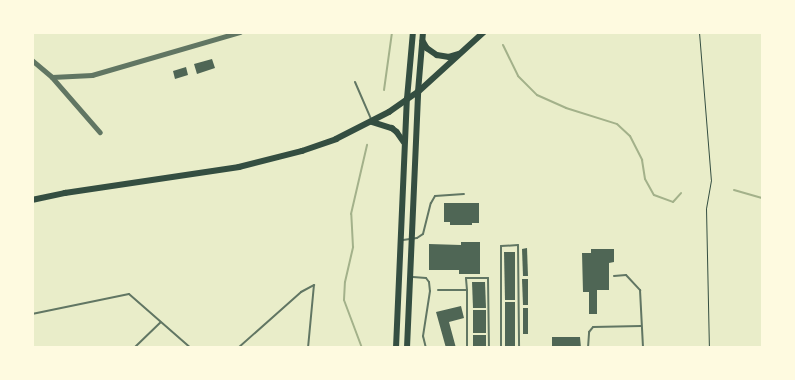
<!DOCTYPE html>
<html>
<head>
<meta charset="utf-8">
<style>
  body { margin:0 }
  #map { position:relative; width:795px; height:380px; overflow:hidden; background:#e9edc9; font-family:"Fira Sans Condensed",sans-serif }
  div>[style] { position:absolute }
  .stream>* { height:2px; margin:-1px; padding:0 1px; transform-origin:1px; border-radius:1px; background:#a3b18a }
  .building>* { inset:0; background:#4f6655 }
  .path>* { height:1px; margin:-0.5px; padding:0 0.5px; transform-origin:0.5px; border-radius:0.5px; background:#344e41 }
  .service>* { height:2px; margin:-1px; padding:0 1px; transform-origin:1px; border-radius:1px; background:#617663 }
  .minor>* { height:4.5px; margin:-2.25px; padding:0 2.25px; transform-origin:2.25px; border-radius:2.25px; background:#617663 }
  .secondary>* { height:5.5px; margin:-2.75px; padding:0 2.75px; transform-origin:2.75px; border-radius:2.75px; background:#344e41 }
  span { translate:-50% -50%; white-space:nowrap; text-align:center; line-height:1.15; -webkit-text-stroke:4px #fefae0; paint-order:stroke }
  .frame { position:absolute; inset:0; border:34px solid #fefae0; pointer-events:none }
</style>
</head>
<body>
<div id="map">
  <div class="stream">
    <div style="left:503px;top:45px;width:34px;rotate:64deg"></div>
    <div style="left:518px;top:76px;width:27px;rotate:45deg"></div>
    <div style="left:537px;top:95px;width:32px;rotate:24deg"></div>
    <div style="left:566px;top:108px;width:53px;rotate:17.4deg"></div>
    <div style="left:617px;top:124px;width:18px;rotate:43deg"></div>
    <div style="left:630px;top:136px;width:27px;rotate:63deg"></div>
    <div style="left:642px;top:160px;width:19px;rotate:81deg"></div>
    <div style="left:645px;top:179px;width:18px;rotate:61deg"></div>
    <div style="left:654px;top:195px;width:20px;rotate:20deg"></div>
    <div style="left:673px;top:202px;width:12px;rotate:-48deg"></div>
    <div style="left:384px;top:90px;width:59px;rotate:-82.1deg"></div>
    <div style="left:734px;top:190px;width:29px;rotate:16deg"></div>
    <div style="left:362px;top:348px;width:51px;rotate:-110.6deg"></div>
    <div style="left:344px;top:300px;width:18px;rotate:-87deg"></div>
    <div style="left:345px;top:282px;width:36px;rotate:-77deg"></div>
    <div style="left:353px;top:247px;width:33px;rotate:-93deg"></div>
    <div style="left:351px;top:214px;width:71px;rotate:-76.9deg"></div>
  </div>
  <div class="building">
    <div style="clip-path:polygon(212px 59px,215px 68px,197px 74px,194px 64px)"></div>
    <div style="clip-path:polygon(186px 67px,188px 75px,175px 79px,173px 71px)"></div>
    <div style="clip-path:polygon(444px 203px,479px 203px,479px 223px,472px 223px,472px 225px,450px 225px,450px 222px,444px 222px)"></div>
    <div style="clip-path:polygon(461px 242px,480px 242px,480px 274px,459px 274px,459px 270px,429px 270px,429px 244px,461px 245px)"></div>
    <div style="clip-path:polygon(527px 248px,528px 276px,523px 276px,522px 249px)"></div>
    <div style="clip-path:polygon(591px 249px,614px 249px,614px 262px,609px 263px,609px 290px,597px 290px,597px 314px,589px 314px,589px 292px,583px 292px,582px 253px,591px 253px)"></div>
    <div style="clip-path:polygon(504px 252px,515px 252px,515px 300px,505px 300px)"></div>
    <div style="clip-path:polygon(522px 279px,528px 279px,528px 305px,523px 305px)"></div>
    <div style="clip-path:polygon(472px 282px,485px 282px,486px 308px,473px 308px)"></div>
    <div style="clip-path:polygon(505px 302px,515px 302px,515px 348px,505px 348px)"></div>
    <div style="clip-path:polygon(461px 306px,464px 318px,449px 322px,456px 348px,446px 348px,436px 312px)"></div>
    <div style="clip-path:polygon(523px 308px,528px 308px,528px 334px,523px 334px)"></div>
    <div style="clip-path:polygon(473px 310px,486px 310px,486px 333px,473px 333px)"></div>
    <div style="clip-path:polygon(473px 335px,486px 335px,486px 348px,473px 348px)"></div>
    <div style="clip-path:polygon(552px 337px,580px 337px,581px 348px,552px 348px)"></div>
  </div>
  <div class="path">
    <div style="left:699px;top:32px;width:148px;rotate:85.4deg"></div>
    <div style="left:711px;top:180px;width:28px;rotate:100deg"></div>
    <div style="left:706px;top:208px;width:140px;rotate:88.8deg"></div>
  </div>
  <div class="service">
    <div style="left:355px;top:82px;width:40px;rotate:66.6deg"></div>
    <div style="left:403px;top:240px;width:14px;rotate:-8deg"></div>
    <div style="left:417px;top:238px;width:7px;rotate:-34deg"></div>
    <div style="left:423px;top:234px;width:32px;rotate:-76deg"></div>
    <div style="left:431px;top:203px;width:8px;rotate:-60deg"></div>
    <div style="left:435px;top:196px;width:29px;rotate:-4deg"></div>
    <div style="left:614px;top:276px;width:12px;rotate:-5deg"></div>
    <div style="left:626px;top:275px;width:21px;rotate:47deg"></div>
    <div style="left:640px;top:290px;width:58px;rotate:87deg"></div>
    <div style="left:413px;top:277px;width:13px;rotate:4deg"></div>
    <div style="left:426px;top:278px;width:5px;rotate:53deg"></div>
    <div style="left:429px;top:282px;width:9px;rotate:84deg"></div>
    <div style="left:430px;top:291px;width:46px;rotate:98.8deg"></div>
    <div style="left:423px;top:336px;width:12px;rotate:76deg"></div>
    <div style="left:438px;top:290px;width:29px"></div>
    <div style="left:467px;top:290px;width:58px;rotate:90deg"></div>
    <div style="left:467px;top:290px;width:12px;rotate:-95deg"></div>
    <div style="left:466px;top:278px;width:22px"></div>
    <div style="left:488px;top:278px;width:70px;rotate:89.2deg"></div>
    <div style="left:32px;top:314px;width:99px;rotate:-11.7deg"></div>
    <div style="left:129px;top:294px;width:82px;rotate:41.1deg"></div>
    <div style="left:134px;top:348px;width:37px;rotate:-44deg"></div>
    <div style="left:238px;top:348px;width:84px;rotate:-41.6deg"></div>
    <div style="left:301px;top:292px;width:15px;rotate:-28deg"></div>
    <div style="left:308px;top:348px;width:63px;rotate:-84.6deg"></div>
    <div style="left:501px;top:348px;width:102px;rotate:-90deg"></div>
    <div style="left:501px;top:246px;width:17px;rotate:-3deg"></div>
    <div style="left:518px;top:245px;width:103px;rotate:89.4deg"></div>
    <div style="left:588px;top:348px;width:16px;rotate:-86deg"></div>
    <div style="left:589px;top:332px;width:6px;rotate:-51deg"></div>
    <div style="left:593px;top:327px;width:48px;rotate:-1.2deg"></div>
  </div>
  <div class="minor">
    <div style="left:32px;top:60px;width:26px;rotate:40deg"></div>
    <div style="left:52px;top:77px;width:73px;rotate:48.9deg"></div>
    <div style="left:52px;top:77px;width:40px;rotate:-2.9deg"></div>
    <div style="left:92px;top:75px;width:154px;rotate:-16.2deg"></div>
  </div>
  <div class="secondary">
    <div style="left:423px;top:41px;width:8px;rotate:60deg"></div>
    <div style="left:427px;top:48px;width:12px;rotate:35deg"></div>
    <div style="left:437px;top:55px;width:12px;rotate:9deg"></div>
    <div style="left:449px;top:57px;width:10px;rotate:-17deg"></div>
    <div style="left:372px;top:122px;width:21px;rotate:17deg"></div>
    <div style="left:392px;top:128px;width:6px;rotate:39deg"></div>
    <div style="left:397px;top:132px;width:12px;rotate:55deg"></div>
    <div style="left:32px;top:200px;width:34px;rotate:-12deg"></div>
    <div style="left:65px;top:193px;width:176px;rotate:-8.5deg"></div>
    <div style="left:239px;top:167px;width:65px;rotate:-14.3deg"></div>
    <div style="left:302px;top:151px;width:36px;rotate:-19deg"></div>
    <div style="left:336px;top:139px;width:59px;rotate:-27deg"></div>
    <div style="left:389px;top:112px;width:35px;rotate:-35deg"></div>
    <div style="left:418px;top:92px;width:89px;rotate:-42.3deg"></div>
    <div style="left:396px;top:348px;width:249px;rotate:-87.5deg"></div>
    <div style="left:407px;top:99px;width:67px;rotate:-84.9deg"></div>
    <div style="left:407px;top:348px;width:256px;rotate:-87.5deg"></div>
    <div style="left:418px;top:92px;width:60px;rotate:-85.2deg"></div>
  </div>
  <div class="frame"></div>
</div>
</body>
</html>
